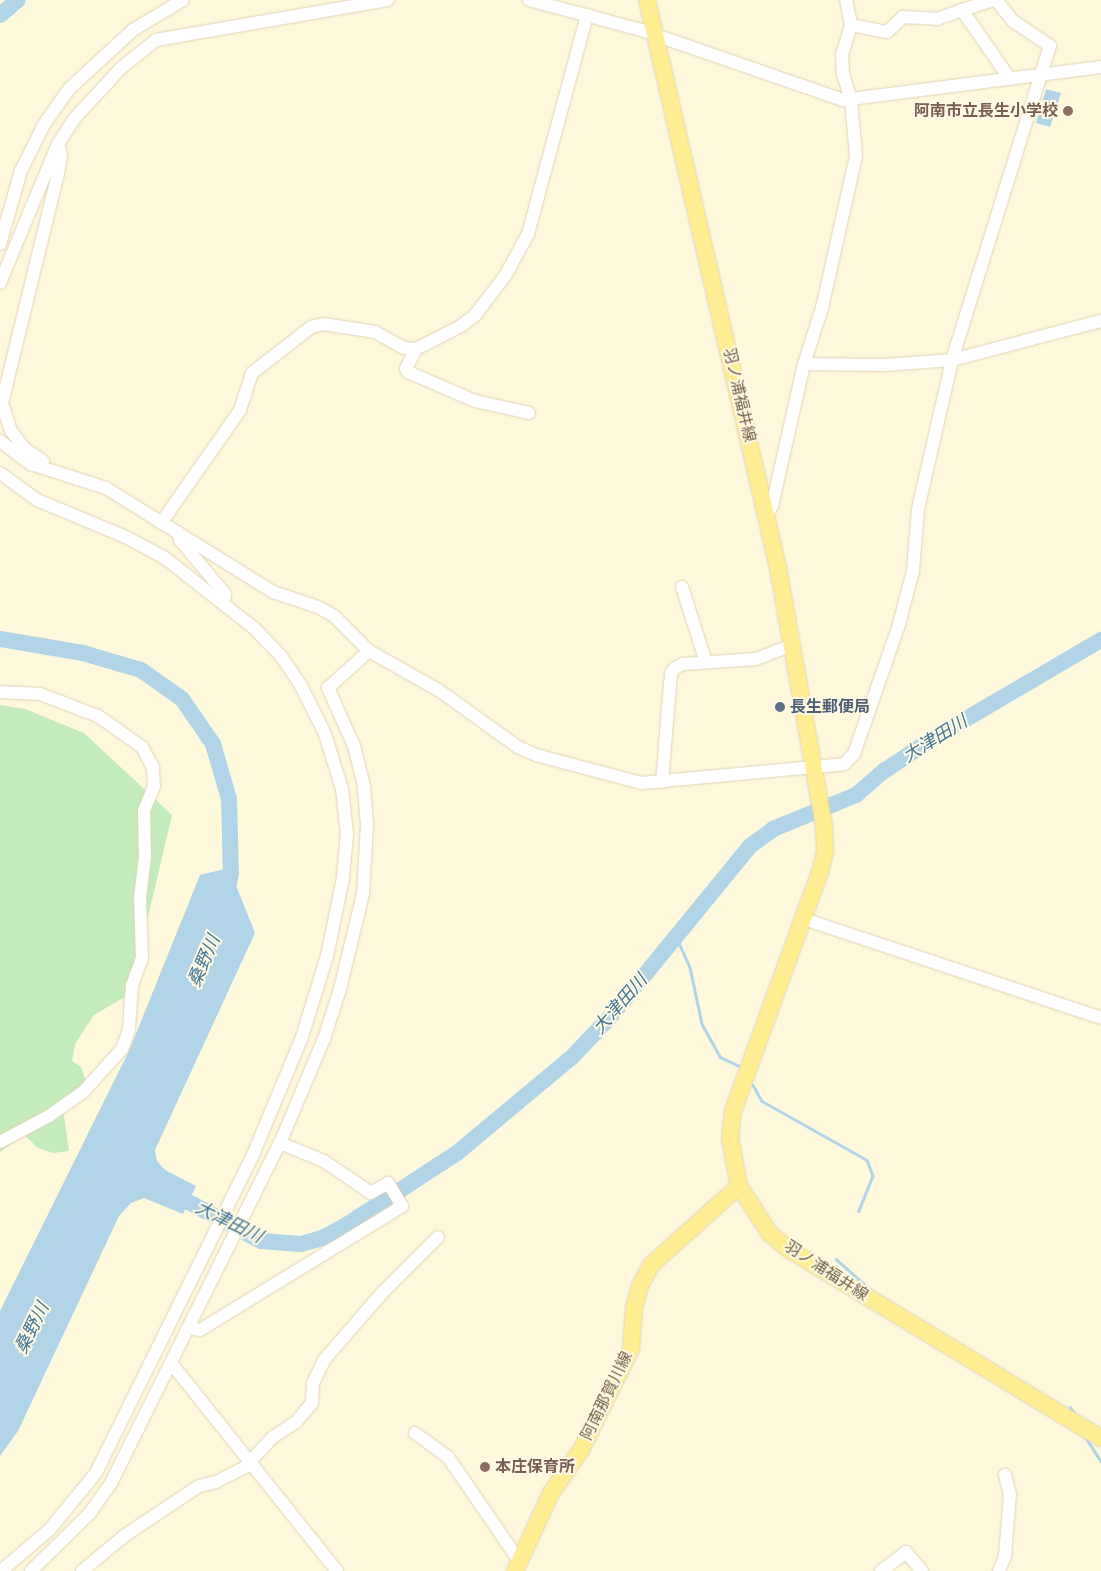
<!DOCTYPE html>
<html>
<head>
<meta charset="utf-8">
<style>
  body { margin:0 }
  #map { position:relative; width:1101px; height:1571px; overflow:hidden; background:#fef8dc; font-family:"DM Sans","Noto Sans JP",sans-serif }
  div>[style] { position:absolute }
  .green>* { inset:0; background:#c4ebbb }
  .water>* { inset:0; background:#b1d4e7 }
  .stream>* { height:2.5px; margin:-1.25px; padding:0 1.25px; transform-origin:1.25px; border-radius:1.25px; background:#b1d4e7 }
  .river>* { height:16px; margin:-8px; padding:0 8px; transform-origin:8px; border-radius:8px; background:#b1d4e7 }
  .roads { filter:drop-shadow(0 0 1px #e1d4b8) drop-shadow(0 0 1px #e1d4b8) }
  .minor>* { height:12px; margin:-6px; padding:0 6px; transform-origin:6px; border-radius:6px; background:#fff }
  .major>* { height:16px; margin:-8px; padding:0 8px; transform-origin:8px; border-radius:8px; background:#ffed92 }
  .dots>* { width:14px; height:14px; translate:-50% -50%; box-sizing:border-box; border:2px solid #fffae4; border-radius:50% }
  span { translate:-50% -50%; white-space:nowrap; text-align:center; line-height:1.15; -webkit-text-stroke:4px #fffae4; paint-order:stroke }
  .education-label { font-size:16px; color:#785e54; font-weight:700 }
  .right { translate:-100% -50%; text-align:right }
  .left { translate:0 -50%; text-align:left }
  .street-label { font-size:16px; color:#735f44 }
  .service-label { font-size:16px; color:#4e5e75; font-weight:700 }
  .water-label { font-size:18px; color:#427797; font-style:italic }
</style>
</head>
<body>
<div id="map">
  <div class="green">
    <div style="clip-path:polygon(0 705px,25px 709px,84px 733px,172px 815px,130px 994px,94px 1015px,75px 1044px,72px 1061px,81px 1067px,87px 1084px,62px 1102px,69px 1151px,53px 1153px,38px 1148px,24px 1135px,0 1152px)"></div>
  </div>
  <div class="water">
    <div style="clip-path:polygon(1046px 89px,1061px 93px,1050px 127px,1036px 123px)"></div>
    <div style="clip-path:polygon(229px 868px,255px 933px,155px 1150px,157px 1161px,165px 1170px,196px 1186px,183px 1214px,144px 1198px,131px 1203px,119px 1216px,18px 1431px,0 1456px,0 1311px,129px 1051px,200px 875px)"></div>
  </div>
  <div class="stream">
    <div style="left:676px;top:936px;width:34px;rotate:66deg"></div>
    <div style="left:690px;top:967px;width:58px;rotate:78.1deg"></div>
    <div style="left:702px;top:1024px;width:38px;rotate:61deg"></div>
    <div style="left:720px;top:1057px;width:23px;rotate:25deg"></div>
    <div style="left:753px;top:1085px;width:18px;rotate:61deg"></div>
    <div style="left:762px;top:1101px;width:120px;rotate:29.3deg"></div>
    <div style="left:867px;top:1160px;width:17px;rotate:69deg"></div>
    <div style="left:873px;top:1176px;width:38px;rotate:112deg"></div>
    <div style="left:836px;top:1259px;width:45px;rotate:41.4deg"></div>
    <div style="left:1070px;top:1407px;width:7px;rotate:56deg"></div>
    <div style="left:1086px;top:1438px;width:27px;rotate:57deg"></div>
  </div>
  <div class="river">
    <div style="left:0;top:15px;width:23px;rotate:-40deg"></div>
    <div style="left:0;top:639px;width:84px;rotate:9.6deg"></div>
    <div style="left:83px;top:653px;width:60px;rotate:16.3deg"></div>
    <div style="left:141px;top:670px;width:50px;rotate:35.3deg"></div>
    <div style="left:182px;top:699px;width:55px;rotate:55.4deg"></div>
    <div style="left:213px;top:744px;width:57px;rotate:73.8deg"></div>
    <div style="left:229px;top:799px;width:74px;rotate:88.5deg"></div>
    <div style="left:231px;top:873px;width:19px;rotate:102deg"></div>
    <div style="left:170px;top:1192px;width:103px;rotate:28.3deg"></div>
    <div style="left:261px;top:1241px;width:40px;rotate:4.3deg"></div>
    <div style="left:301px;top:1244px;width:22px;rotate:-16deg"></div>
    <div style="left:322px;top:1238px;width:26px;rotate:-28deg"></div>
    <div style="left:345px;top:1226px;width:134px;rotate:-33.1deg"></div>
    <div style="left:457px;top:1153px;width:150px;rotate:-39.9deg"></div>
    <div style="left:572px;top:1057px;width:57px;rotate:-46.4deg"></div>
    <div style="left:611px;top:1016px;width:220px;rotate:-50.7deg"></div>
    <div style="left:750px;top:846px;width:29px;rotate:-36deg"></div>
    <div style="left:773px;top:829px;width:90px;rotate:-22.3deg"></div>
    <div style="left:856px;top:795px;width:37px;rotate:-41deg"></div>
    <div style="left:884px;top:771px;width:58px;rotate:-33.7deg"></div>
    <div style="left:932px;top:739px;width:196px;rotate:-30.4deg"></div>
  </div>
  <div class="roads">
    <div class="minor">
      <div style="left:529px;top:0;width:116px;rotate:15deg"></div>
      <div style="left:641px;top:30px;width:214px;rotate:19.1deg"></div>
      <div style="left:843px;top:100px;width:260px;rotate:-7.3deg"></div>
      <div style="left:993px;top:0;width:33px;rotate:162deg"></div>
      <div style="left:962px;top:10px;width:84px;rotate:55.2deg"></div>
      <div style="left:851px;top:25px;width:37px;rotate:11deg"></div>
      <div style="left:887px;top:32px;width:22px;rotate:-43deg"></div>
      <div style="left:903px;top:17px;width:34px;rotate:3deg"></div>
      <div style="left:937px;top:19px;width:27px;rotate:-20deg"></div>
      <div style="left:0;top:244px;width:76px;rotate:-74deg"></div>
      <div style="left:21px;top:171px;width:50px;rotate:-63.9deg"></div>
      <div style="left:43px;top:126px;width:45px;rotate:-54.9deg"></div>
      <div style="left:69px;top:89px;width:87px;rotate:-42.7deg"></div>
      <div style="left:133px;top:30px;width:58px;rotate:-31deg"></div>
      <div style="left:0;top:283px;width:151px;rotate:-67.4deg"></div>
      <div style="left:58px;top:144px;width:30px;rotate:-57deg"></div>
      <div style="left:74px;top:119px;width:69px;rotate:-47.3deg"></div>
      <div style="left:121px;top:68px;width:45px;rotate:-38.7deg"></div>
      <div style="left:156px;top:40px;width:235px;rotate:-9.8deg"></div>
      <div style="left:416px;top:349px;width:22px;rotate:117deg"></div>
      <div style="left:406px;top:369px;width:4px;rotate:56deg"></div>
      <div style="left:408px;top:372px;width:73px;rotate:23.4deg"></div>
      <div style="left:475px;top:401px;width:55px;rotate:12.5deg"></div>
      <div style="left:804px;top:364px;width:81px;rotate:0.7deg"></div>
      <div style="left:885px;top:365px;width:67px;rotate:-4.3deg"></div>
      <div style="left:952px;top:360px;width:154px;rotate:-14.7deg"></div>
      <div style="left:0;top:441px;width:39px;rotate:37deg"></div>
      <div style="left:31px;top:464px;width:79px;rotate:17.7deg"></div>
      <div style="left:106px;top:488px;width:197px;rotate:31.9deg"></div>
      <div style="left:273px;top:592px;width:47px;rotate:18.4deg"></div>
      <div style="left:318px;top:607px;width:18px;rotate:29deg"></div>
      <div style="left:334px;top:616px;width:49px;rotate:45deg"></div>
      <div style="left:369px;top:651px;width:81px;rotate:29.4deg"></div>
      <div style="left:440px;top:691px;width:96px;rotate:35.7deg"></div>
      <div style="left:518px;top:747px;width:20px;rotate:24deg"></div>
      <div style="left:536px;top:755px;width:109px;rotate:14.9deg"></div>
      <div style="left:641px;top:783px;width:204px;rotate:-5.3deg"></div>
      <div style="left:844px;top:764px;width:14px;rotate:-45deg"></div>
      <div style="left:854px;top:754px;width:133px;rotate:-70.8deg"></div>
      <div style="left:898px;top:628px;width:59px;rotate:-75.3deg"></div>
      <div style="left:913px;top:571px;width:62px;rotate:-85.4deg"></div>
      <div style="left:918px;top:509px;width:153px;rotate:-77.1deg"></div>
      <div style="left:952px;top:360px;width:329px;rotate:-72.7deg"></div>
      <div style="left:1050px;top:46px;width:45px;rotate:-146deg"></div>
      <div style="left:1013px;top:21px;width:27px;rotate:-129deg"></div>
      <div style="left:43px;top:461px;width:23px;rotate:-146deg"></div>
      <div style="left:24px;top:448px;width:21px;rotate:-127deg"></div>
      <div style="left:11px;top:431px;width:29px;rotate:-108deg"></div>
      <div style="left:2px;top:403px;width:236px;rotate:-76.3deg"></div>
      <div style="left:58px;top:174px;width:19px;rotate:-81deg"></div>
      <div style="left:61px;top:155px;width:8px;rotate:-104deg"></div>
      <div style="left:0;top:473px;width:46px;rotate:36.1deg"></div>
      <div style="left:37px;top:500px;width:96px;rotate:22.6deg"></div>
      <div style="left:126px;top:537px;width:44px;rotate:28.3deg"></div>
      <div style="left:165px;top:558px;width:113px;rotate:38.2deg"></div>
      <div style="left:254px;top:628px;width:39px;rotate:46deg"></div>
      <div style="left:281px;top:656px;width:36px;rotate:56deg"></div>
      <div style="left:301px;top:686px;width:54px;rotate:63.4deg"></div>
      <div style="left:325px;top:734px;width:58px;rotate:72.8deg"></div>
      <div style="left:342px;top:789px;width:45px;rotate:83.7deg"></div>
      <div style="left:347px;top:834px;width:44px;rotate:95.2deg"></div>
      <div style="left:343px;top:878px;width:80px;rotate:101.6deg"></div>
      <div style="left:327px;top:956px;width:85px;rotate:107.2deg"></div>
      <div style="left:302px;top:1037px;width:130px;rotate:112.6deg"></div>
      <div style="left:252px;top:1157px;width:352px;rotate:116.3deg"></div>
      <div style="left:96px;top:1473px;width:74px;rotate:129.5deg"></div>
      <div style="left:49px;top:1530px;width:63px;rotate:139.5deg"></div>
      <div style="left:766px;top:516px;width:12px;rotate:-59deg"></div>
      <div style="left:772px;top:506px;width:146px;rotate:-77.3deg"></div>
      <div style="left:804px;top:364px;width:59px;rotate:-72.2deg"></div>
      <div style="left:822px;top:308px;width:156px;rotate:-77.4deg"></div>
      <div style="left:856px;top:156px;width:56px;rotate:-95.1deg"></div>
      <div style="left:851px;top:100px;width:28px;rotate:-107deg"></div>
      <div style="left:843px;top:73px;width:18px;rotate:-93deg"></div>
      <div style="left:842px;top:55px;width:31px;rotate:-73deg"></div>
      <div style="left:851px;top:25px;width:25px;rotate:-101deg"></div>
      <div style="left:161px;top:523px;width:138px;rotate:-55deg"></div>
      <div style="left:240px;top:410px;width:39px;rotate:-72deg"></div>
      <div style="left:252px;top:373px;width:75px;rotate:-37.9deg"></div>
      <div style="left:311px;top:327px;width:12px;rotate:-14deg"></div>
      <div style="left:323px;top:324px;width:53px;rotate:8.7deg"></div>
      <div style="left:375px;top:332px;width:33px;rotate:29deg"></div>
      <div style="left:404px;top:348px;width:12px;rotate:5deg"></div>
      <div style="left:416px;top:349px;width:51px;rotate:-27.1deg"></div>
      <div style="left:461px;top:326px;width:18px;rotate:-38deg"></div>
      <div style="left:475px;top:315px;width:49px;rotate:-52.4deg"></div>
      <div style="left:505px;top:276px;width:48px;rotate:-61.3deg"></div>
      <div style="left:528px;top:234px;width:227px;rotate:-74.9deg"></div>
      <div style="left:179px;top:533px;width:7px;rotate:82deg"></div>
      <div style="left:180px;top:540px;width:70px;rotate:50.2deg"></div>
      <div style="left:225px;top:594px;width:5px;rotate:101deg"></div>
      <div style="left:682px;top:587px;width:79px;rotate:72.3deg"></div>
      <div style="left:0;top:692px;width:40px;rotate:2.9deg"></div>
      <div style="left:40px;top:694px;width:62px;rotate:20.8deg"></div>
      <div style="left:98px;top:716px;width:54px;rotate:35.2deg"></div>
      <div style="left:142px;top:747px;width:24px;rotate:62deg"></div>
      <div style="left:153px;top:768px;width:18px;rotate:87deg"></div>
      <div style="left:154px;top:786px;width:27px;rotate:112deg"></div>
      <div style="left:144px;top:811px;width:46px;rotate:88.8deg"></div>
      <div style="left:145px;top:857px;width:39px;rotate:97deg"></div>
      <div style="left:140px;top:896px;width:62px;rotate:88.2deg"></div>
      <div style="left:142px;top:958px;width:29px;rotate:110deg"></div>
      <div style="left:132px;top:985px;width:44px;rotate:93.9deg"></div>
      <div style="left:129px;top:1029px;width:21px;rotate:109deg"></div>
      <div style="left:122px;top:1049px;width:58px;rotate:132.2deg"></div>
      <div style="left:83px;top:1092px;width:42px;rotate:144.8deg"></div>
      <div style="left:49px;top:1116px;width:55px;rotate:152deg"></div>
      <div style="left:662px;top:782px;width:109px;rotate:-85.3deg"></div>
      <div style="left:671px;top:673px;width:6px;rotate:-51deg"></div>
      <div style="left:675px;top:668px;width:9px;rotate:-27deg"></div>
      <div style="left:683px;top:664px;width:73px;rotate:-3.9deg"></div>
      <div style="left:756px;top:659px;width:40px;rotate:-21deg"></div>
      <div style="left:804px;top:919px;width:313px;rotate:18.4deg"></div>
      <div style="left:188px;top:1328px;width:12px;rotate:9deg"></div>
      <div style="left:200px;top:1330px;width:237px;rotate:-31.5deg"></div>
      <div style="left:402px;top:1206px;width:27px;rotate:-121deg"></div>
      <div style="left:388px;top:1183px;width:20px;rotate:150deg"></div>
      <div style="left:371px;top:1193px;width:57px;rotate:-145.8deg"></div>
      <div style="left:324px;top:1161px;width:48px;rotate:-157.8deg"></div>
      <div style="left:171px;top:1363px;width:266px;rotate:51.4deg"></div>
      <div style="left:415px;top:1433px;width:41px;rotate:36deg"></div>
      <div style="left:448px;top:1457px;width:119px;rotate:55.6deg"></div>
      <div style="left:515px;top:1555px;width:6px;rotate:18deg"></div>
      <div style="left:31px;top:1571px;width:83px;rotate:-44.5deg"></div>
      <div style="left:90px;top:1513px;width:37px;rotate:-55deg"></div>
      <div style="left:111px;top:1483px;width:380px;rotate:-63.6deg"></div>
      <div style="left:280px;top:1143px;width:113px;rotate:-67.1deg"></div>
      <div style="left:324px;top:1039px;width:52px;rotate:-72.3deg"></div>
      <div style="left:340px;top:989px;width:98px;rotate:-76.4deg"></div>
      <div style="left:363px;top:894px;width:70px;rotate:-86.7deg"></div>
      <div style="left:367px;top:824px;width:38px;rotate:-95deg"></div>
      <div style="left:364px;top:786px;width:41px;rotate:-104deg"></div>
      <div style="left:354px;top:746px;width:64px;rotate:-114.1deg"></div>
      <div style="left:328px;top:688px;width:55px;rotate:-42.1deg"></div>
      <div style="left:82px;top:1571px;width:55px;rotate:-39.8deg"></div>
      <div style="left:124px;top:1536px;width:90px;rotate:-33.7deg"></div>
      <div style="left:199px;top:1486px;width:17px;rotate:-13deg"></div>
      <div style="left:216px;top:1482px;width:33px;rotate:-27deg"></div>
      <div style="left:245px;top:1467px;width:41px;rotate:-47deg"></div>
      <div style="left:273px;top:1437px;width:27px;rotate:-33deg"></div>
      <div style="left:296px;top:1422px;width:25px;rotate:-50deg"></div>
      <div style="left:312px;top:1403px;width:20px;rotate:-87deg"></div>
      <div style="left:313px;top:1383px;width:25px;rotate:-64deg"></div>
      <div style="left:324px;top:1360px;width:89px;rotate:-49.1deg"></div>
      <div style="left:382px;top:1293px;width:79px;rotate:-45deg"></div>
      <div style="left:881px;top:1571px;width:31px;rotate:-37deg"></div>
      <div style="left:906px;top:1552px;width:25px;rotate:50deg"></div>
      <div style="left:999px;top:1571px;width:16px;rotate:-68deg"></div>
      <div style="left:1005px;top:1556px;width:62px;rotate:-85.4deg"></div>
      <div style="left:1010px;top:1494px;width:20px;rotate:-105deg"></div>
    </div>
    <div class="major">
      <div style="left:647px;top:0;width:583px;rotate:77.01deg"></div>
      <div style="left:778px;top:568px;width:262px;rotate:79.9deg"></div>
      <div style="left:824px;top:826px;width:26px;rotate:88deg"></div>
      <div style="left:825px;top:852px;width:21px;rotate:104deg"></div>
      <div style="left:820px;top:872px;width:254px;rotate:110deg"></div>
      <div style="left:733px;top:1111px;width:27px;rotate:96deg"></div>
      <div style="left:730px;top:1138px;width:49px;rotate:79.4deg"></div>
      <div style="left:739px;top:1186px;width:57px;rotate:57.1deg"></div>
      <div style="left:770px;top:1234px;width:26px;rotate:39deg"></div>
      <div style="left:790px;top:1250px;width:363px;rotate:31.2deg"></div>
      <div style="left:515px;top:1571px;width:86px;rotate:-65.2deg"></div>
      <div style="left:551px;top:1493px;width:52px;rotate:-55.1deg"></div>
      <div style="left:581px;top:1450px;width:113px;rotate:-63.7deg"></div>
      <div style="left:631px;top:1349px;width:41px;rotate:-85.8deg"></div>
      <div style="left:634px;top:1308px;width:23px;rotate:-75deg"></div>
      <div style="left:640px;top:1286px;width:24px;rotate:-62deg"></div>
      <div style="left:651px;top:1265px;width:118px;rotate:-41.9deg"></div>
    </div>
  </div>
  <div class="dots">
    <div style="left:1068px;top:111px;background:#8d6e63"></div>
    <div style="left:780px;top:707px;background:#5c6f8a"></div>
    <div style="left:485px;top:1467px;background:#8d6e63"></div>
  </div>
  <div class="education-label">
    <span class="right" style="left:1058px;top:111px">阿南市立長生小学校</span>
    <span class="left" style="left:495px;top:1467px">本庄保育所</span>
  </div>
  <div class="street-label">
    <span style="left:739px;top:395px;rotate:77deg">羽ノ浦福井線</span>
    <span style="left:826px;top:1271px;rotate:33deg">羽ノ浦福井線</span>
    <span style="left:607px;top:1396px;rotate:-64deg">阿南那賀川線</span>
  </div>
  <div class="service-label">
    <span class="left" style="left:790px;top:707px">長生郵便局</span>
  </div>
  <div class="water-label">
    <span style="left:935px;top:739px;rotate:-32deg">大津田川</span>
    <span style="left:204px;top:961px;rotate:-67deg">桑野川</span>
    <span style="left:620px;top:1004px;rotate:-49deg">大津田川</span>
    <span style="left:229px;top:1222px;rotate:26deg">大津田川</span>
    <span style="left:32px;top:1328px;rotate:-64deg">桑野川</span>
  </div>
</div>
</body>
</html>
